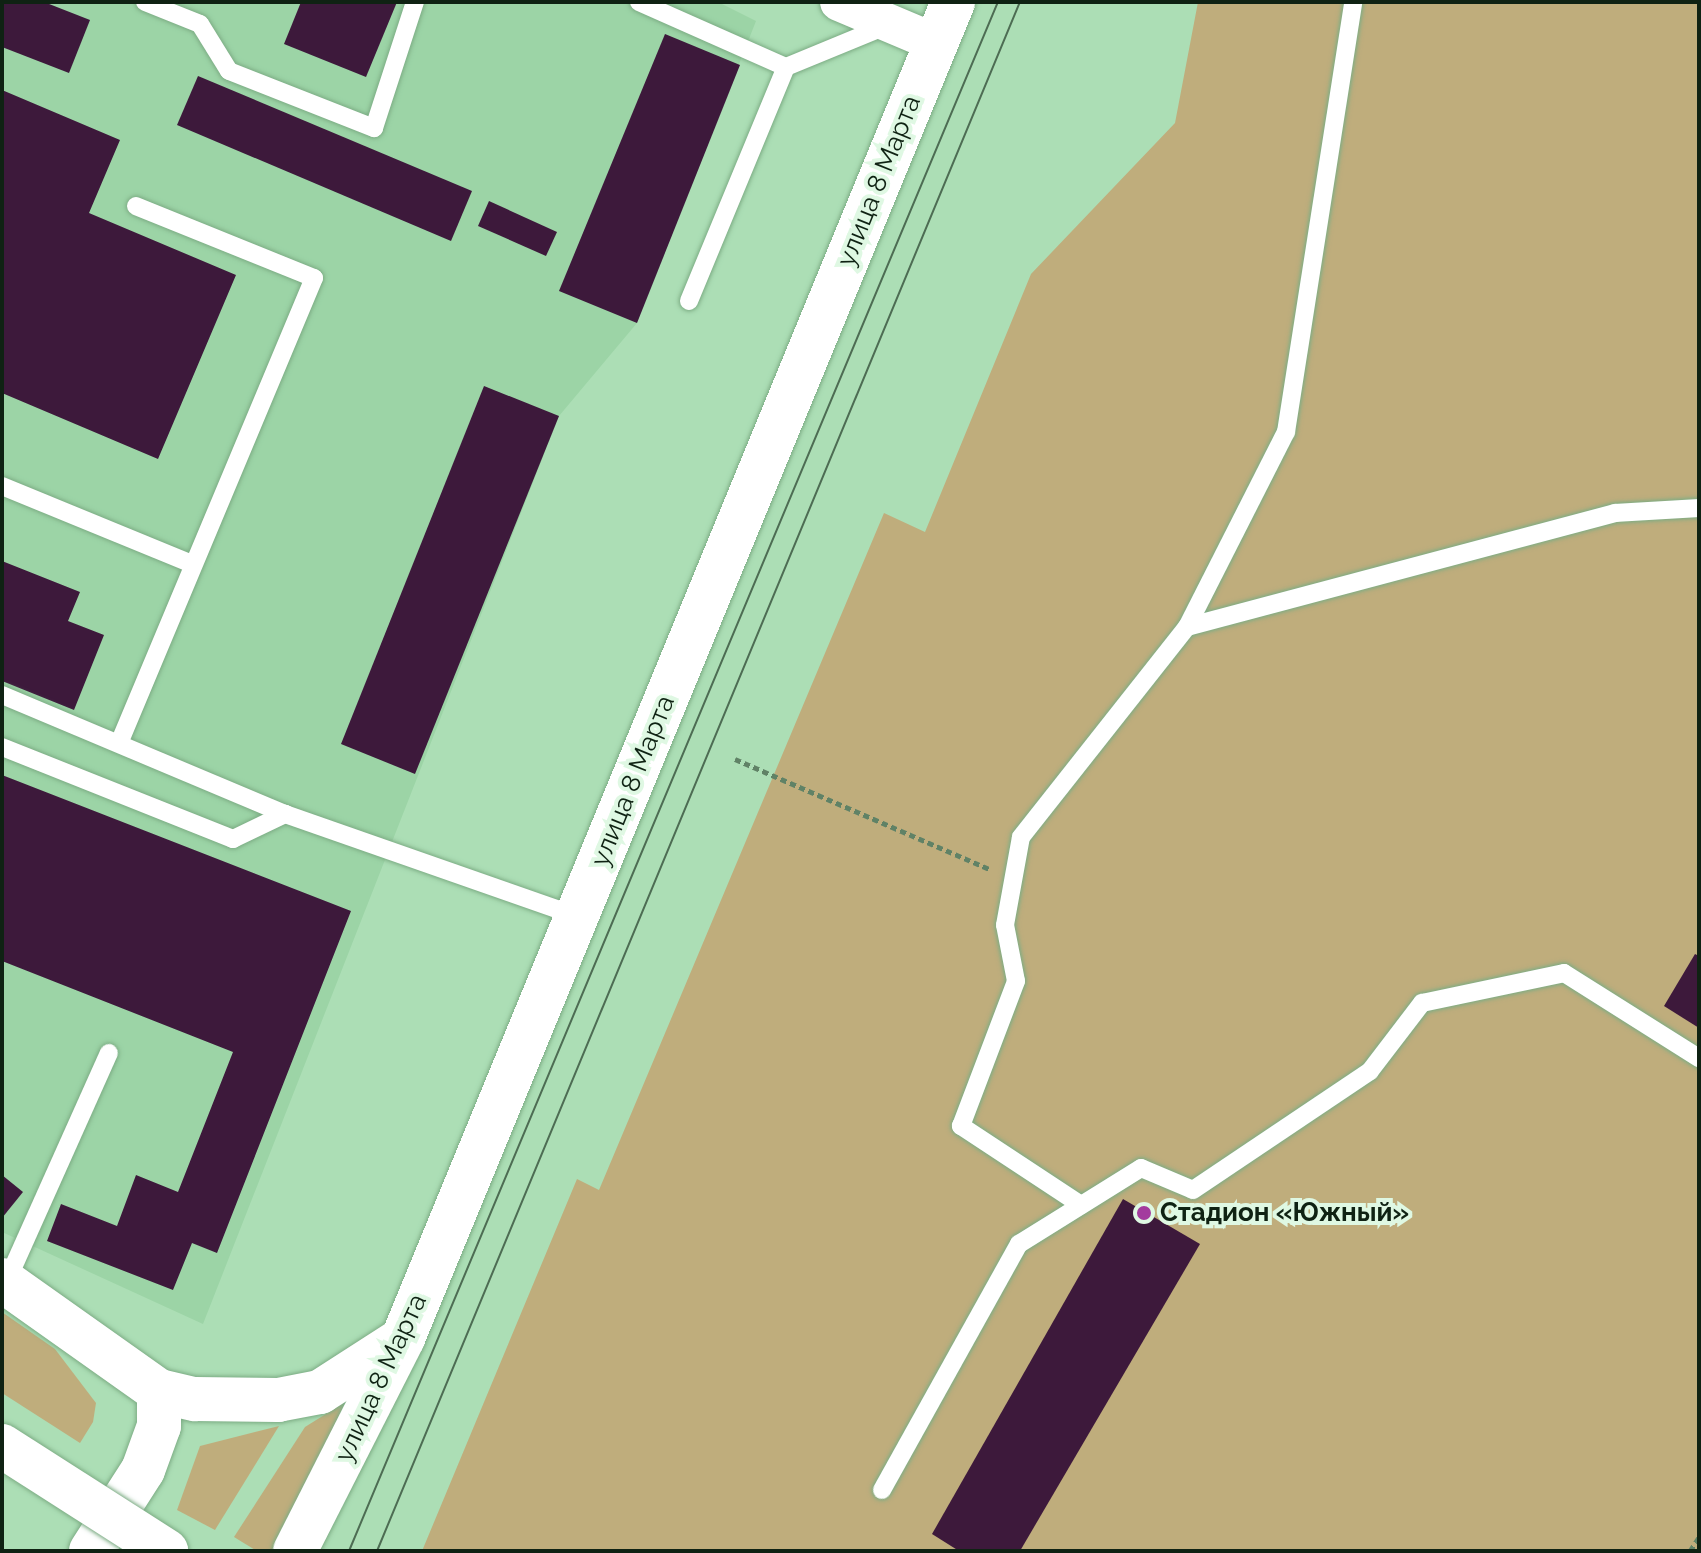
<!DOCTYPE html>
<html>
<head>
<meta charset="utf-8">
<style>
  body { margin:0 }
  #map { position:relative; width:1701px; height:1553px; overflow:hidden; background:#acdeb5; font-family:Raleway,sans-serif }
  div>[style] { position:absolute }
  .built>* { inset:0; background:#9cd4a6 }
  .green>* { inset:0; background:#bfad7c }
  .building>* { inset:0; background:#3d193b }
  .path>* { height:5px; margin-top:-2.5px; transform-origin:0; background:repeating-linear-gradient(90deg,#608266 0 6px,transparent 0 10px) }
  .roads { filter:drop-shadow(0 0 2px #7cac84) drop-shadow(0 0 2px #7cac84) }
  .lane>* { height:18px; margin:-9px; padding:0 9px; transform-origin:9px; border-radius:9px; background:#fff }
  .street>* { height:38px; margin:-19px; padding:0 19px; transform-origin:19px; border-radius:19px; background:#fff }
  .primary>* { height:44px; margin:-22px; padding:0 22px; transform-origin:22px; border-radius:22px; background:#fff }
  .tram>* { height:2px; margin:-1px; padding:0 1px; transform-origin:1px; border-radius:1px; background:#4d6c53 }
  .bridges { filter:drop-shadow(0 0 2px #7cac84) drop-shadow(0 0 2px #7cac84) }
  .primary-bridge>* { height:44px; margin:-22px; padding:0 22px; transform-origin:22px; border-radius:22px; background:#fff }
  .dots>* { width:22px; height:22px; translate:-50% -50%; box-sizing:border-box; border:4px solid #dff8e3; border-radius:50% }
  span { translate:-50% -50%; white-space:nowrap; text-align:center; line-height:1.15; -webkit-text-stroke:8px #dff8e3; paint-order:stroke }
  .street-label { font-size:26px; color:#0f2213 }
  .poi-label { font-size:26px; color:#0f2213; font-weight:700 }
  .left { translate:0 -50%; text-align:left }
  .frame { position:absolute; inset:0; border:4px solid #0f2213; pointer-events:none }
</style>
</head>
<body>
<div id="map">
  <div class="built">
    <div style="clip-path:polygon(2px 2px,718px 2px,756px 21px,637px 323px,559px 416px,203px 1324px,2px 1232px)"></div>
  </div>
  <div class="green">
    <div style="clip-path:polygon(1198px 2px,1699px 2px,1699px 1551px,422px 1551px,577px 1179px,599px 1190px,884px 513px,925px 532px,1031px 274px,1175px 123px)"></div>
    <div style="clip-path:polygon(2px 1312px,55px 1349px,96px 1403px,93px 1422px,80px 1443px,2px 1393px)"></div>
    <div style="clip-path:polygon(345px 1402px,278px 1551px,257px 1551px,234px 1537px,305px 1427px)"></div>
    <div style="clip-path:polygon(279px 1426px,215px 1530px,177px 1510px,200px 1446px)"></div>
  </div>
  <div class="building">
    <div style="clip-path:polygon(2px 2px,44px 2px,90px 20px,69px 73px,2px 47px)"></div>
    <div style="clip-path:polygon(301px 2px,397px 2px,366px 77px,284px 44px)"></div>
    <div style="clip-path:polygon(665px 34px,740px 65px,637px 323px,559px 291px)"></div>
    <div style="clip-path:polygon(198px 76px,472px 191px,451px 241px,177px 125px)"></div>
    <div style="clip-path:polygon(2px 90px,120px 140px,89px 213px,236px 275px,158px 459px,2px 393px)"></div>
    <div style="clip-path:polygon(489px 201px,557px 232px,546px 256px,478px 226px)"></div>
    <div style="clip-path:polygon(484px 386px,559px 416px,415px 774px,341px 744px)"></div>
    <div style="clip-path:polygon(2px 561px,80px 592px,68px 621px,104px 635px,74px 710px,2px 681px)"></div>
    <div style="clip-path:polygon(2px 775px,351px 911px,217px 1253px,192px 1243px,173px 1290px,47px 1241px,61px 1204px,117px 1226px,136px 1175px,178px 1192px,233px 1052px,2px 961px)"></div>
    <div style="clip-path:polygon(1695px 954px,1699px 956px,1699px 1028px,1664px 1006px)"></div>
    <div style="clip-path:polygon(2px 1175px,23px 1192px,2px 1218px)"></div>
    <div style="clip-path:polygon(1123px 1199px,1200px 1244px,1020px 1551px,959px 1551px,932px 1534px)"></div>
  </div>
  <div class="path">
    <div style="left:735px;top:759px;width:279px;rotate:23.4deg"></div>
    <div style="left:1690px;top:1551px;width:17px;rotate:-57deg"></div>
  </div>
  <div class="roads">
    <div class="lane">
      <div style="left:145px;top:2px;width:59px;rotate:21.8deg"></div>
      <div style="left:200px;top:24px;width:55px;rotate:58.3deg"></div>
      <div style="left:229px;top:71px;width:156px;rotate:21.5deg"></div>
      <div style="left:374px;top:128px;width:133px;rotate:-72deg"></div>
      <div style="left:639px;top:2px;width:161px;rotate:23.9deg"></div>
      <div style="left:689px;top:301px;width:253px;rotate:-67.5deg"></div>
      <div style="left:786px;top:67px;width:110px;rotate:-22.4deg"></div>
      <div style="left:2px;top:486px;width:205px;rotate:22.3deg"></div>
      <div style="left:1187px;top:627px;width:219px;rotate:-63.1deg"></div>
      <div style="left:1286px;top:432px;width:435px;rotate:-81.1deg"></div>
      <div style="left:2px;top:695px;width:307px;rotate:22.8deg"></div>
      <div style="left:285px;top:814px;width:309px;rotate:19.3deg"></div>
      <div style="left:120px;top:741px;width:502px;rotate:-67.27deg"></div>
      <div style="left:314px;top:278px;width:192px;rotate:-158deg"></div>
      <div style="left:2px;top:747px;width:249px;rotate:21.7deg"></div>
      <div style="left:233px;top:839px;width:58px;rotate:-25.7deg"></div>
      <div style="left:1081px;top:1205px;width:144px;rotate:-146.6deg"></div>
      <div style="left:961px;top:1126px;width:155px;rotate:-69.2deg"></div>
      <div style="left:1016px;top:981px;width:57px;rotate:-101.1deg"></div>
      <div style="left:1005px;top:925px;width:89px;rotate:-79.7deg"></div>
      <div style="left:1021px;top:837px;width:268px;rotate:-51.7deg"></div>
      <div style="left:1187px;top:627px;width:443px;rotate:-14.9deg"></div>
      <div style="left:1615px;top:513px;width:84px;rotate:-3.4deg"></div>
      <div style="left:6px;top:1283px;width:252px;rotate:-65.9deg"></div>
      <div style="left:882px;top:1490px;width:282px;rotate:-60.9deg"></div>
      <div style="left:1019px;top:1244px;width:144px;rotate:-31.9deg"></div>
      <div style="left:1141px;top:1168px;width:56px;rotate:22.9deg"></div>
      <div style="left:1193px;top:1190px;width:213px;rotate:-33.9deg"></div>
      <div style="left:1370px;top:1071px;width:86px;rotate:-52.6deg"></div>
      <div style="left:1422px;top:1003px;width:145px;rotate:-11.9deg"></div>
      <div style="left:1564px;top:973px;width:160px;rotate:32.2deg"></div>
    </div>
    <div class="street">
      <div style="left:839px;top:2px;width:105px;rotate:22.9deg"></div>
    </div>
    <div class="primary">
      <div style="left:2px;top:1280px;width:192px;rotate:35.3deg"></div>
      <div style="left:159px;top:1391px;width:37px;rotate:13deg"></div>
      <div style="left:195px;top:1399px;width:83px;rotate:0.7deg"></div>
      <div style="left:278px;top:1400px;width:43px;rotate:-10.8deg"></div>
      <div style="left:320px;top:1392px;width:96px;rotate:-32.7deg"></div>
      <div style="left:91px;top:1551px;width:96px;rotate:-57.3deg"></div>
      <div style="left:143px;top:1470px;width:47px;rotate:-70deg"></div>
      <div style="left:159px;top:1426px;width:35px;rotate:-90deg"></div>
      <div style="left:295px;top:1551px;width:239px;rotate:-63.1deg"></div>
      <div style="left:403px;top:1338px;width:1445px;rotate:-67.62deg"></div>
    </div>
  </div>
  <div class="tram">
    <div style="left:349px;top:1551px;width:1679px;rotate:-67.27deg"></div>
    <div style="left:377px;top:1551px;width:1677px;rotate:-67.46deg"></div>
  </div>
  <div class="bridges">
    <div class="primary-bridge">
      <div style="left:2px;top:1446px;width:195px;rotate:32.6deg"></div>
    </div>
  </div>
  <div class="dots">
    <div style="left:1144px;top:1213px;background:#a33b9e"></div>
  </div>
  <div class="street-label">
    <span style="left:879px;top:181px;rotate:-68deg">улица 8 Марта</span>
    <span style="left:633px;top:781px;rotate:-68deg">улица 8 Марта</span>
    <span style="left:381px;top:1378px;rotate:-65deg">улица 8 Марта</span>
  </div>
  <div class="poi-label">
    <span class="left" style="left:1160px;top:1213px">Стадион «Южный»</span>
  </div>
  <div class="frame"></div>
</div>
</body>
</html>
